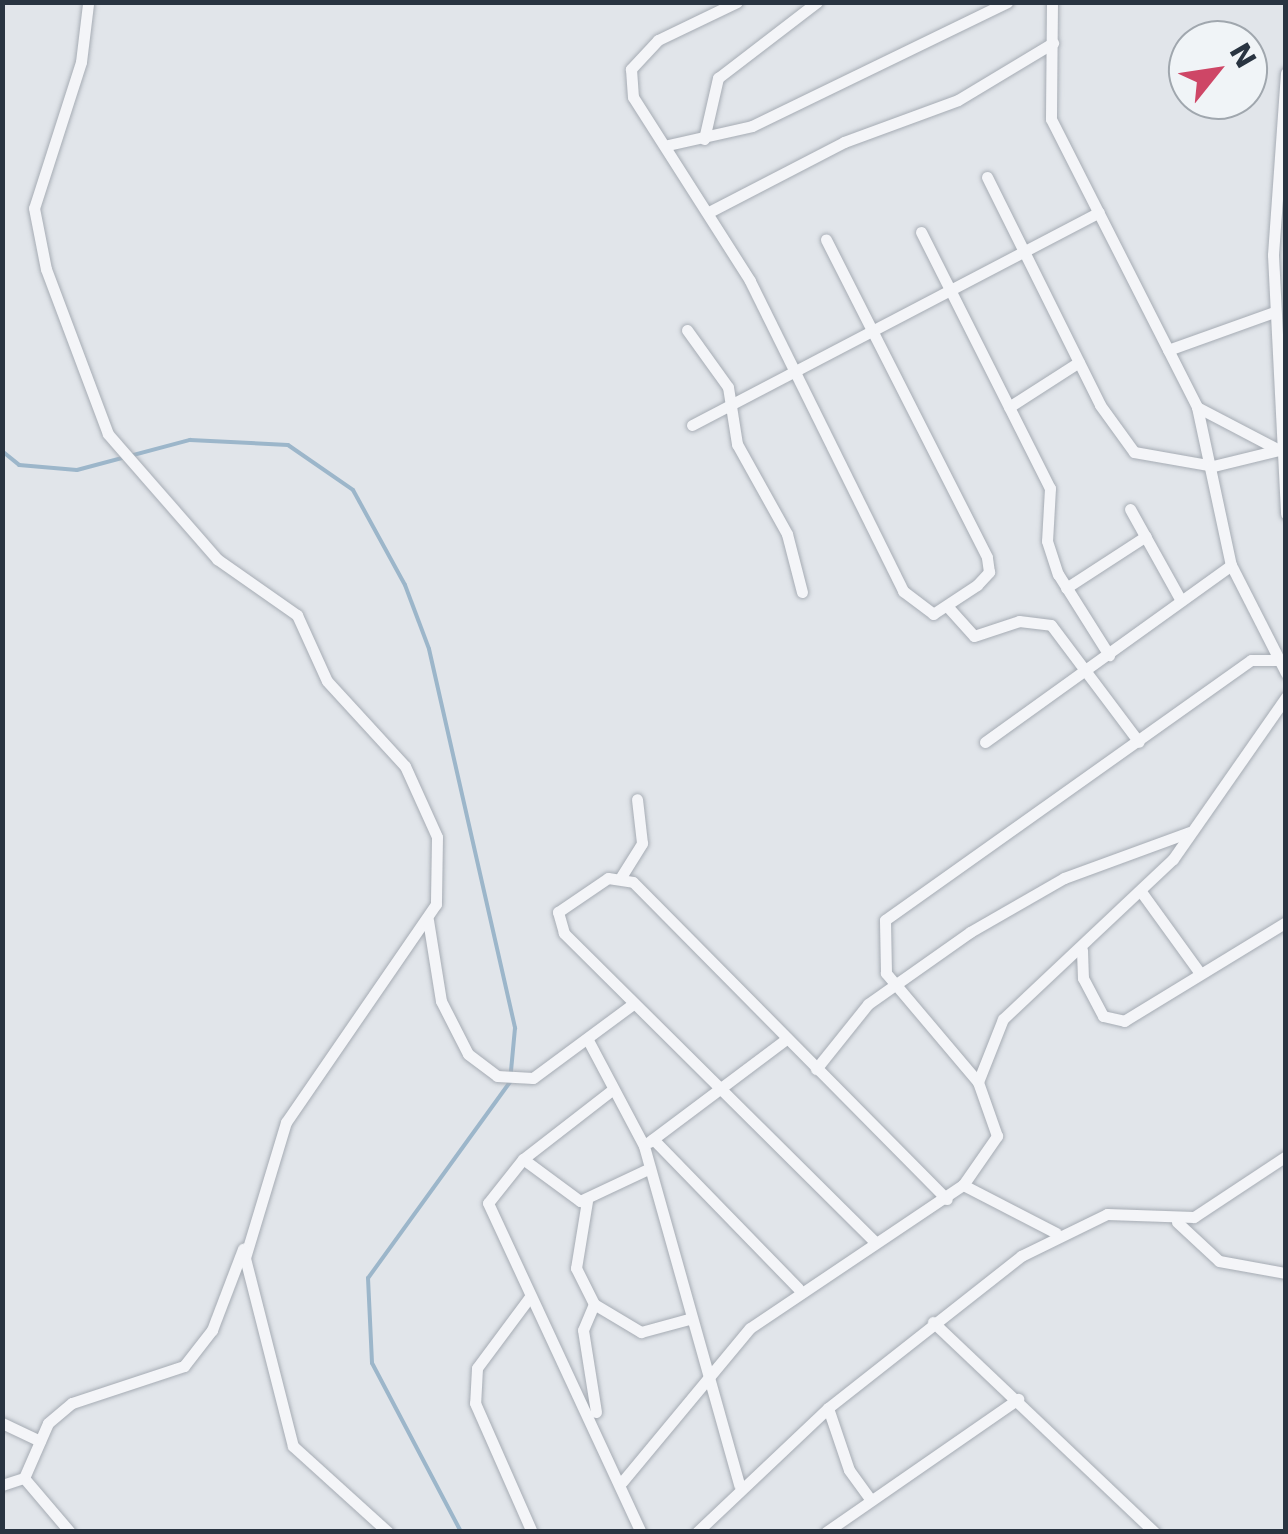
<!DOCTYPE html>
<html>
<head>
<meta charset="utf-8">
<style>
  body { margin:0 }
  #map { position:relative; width:1288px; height:1534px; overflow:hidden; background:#e1e5ea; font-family:"DejaVu Sans",sans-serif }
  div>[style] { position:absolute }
  .stream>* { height:4px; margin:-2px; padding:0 2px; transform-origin:2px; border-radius:2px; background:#9cb6ca }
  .roads { filter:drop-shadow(0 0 2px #a6acb4) drop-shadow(0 0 2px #a6acb4) }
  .street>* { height:11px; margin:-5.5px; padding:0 5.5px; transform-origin:5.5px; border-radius:5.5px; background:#f4f5f8 }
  span { translate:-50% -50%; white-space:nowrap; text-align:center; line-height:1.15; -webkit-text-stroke:10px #f0f4f7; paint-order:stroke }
  .frame { position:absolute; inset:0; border:5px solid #293441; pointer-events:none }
  .north { position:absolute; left:1168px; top:20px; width:100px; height:100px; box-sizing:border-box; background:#f0f4f7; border:2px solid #a0a7ae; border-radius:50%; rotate:60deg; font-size:28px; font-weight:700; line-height:40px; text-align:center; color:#293441 }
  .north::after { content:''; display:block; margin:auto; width:35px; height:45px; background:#ce4666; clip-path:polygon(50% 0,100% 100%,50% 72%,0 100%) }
</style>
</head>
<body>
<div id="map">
  <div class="stream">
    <div style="left:2px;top:451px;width:22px;rotate:39deg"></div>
    <div style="left:19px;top:465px;width:58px;rotate:4.9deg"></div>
    <div style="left:77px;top:470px;width:117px;rotate:-14.9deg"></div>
    <div style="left:190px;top:440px;width:98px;rotate:2.9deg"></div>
    <div style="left:288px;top:445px;width:79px;rotate:34.7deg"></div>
    <div style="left:353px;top:490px;width:108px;rotate:61.3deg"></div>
    <div style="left:405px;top:585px;width:68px;rotate:69.4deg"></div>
    <div style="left:429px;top:649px;width:389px;rotate:77.2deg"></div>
    <div style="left:515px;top:1028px;width:54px;rotate:95.3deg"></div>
    <div style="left:510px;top:1082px;width:242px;rotate:125.9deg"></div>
    <div style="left:368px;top:1278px;width:85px;rotate:87.3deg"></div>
    <div style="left:372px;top:1363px;width:191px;rotate:62.2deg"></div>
  </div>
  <div class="roads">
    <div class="street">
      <div style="left:737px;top:2px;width:88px;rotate:154.3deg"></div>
      <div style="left:658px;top:40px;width:40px;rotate:133deg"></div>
      <div style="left:631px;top:69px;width:28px;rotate:86deg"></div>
      <div style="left:633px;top:97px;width:218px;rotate:57.5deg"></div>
      <div style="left:750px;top:281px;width:346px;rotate:63.7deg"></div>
      <div style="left:903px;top:591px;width:38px;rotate:37deg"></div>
      <div style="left:933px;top:614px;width:53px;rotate:-33.4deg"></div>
      <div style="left:977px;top:585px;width:18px;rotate:-47deg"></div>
      <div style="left:989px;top:572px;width:15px;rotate:-98deg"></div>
      <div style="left:987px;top:557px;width:356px;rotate:-116.9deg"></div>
      <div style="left:1052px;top:2px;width:117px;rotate:90.5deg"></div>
      <div style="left:1051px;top:119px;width:323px;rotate:63.1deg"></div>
      <div style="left:1197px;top:407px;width:162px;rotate:77.9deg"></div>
      <div style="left:1231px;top:565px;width:121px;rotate:63deg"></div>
      <div style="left:88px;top:4px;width:58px;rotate:96.9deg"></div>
      <div style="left:81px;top:62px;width:153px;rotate:107.8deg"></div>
      <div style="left:34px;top:208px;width:62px;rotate:78.9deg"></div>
      <div style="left:46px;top:269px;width:176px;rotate:69.4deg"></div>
      <div style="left:108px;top:434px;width:166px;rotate:48.9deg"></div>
      <div style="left:217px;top:559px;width:98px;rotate:35deg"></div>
      <div style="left:297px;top:615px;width:72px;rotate:65.6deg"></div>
      <div style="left:327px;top:681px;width:115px;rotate:47.5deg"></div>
      <div style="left:405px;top:766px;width:78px;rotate:65.7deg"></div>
      <div style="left:437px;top:837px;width:67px;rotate:90.9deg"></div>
      <div style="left:436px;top:904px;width:265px;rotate:124.5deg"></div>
      <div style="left:286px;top:1122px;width:142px;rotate:106.8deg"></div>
      <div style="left:245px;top:1258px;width:194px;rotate:75.7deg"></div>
      <div style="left:293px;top:1446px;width:128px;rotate:42.2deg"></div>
      <div style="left:1286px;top:73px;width:182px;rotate:94.1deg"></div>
      <div style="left:1273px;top:255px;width:259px;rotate:87.1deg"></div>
      <div style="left:704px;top:139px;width:63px;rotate:-77.1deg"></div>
      <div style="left:718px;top:78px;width:125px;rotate:-37.5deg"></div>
      <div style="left:668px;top:145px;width:86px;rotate:-12.7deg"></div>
      <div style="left:752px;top:126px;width:284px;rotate:-25.9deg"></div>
      <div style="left:987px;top:177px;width:254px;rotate:63.6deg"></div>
      <div style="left:1100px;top:405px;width:58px;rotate:54.1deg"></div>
      <div style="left:1134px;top:452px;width:80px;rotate:10deg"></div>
      <div style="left:1213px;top:466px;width:68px;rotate:-13.6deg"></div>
      <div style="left:709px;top:212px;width:152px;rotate:-27.4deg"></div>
      <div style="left:844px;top:142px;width:121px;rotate:-20.2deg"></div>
      <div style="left:958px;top:100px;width:111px;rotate:-31deg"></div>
      <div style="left:921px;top:232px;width:287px;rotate:63.3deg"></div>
      <div style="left:1050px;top:488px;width:53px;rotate:93.2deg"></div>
      <div style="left:1047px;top:541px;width:35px;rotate:72deg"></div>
      <div style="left:1058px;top:574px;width:96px;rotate:57.8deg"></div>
      <div style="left:687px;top:330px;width:70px;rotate:54.3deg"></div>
      <div style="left:728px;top:387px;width:58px;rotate:81deg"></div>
      <div style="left:737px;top:444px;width:103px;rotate:60.9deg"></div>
      <div style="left:787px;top:534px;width:60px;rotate:75.5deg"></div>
      <div style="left:1168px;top:350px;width:113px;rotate:-19.7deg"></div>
      <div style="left:1009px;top:407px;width:83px;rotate:-32.7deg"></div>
      <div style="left:1197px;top:407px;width:93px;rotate:27.7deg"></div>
      <div style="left:692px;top:425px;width:459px;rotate:-27.6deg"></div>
      <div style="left:1130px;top:509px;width:103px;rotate:60.9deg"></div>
      <div style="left:1066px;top:588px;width:95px;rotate:-33deg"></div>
      <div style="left:947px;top:606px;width:40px;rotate:48deg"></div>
      <div style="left:974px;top:636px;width:47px;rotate:-18.4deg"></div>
      <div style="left:1019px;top:621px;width:32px;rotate:7deg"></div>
      <div style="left:1051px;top:625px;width:146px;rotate:53.1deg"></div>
      <div style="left:985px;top:742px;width:303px;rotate:-35.7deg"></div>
      <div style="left:621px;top:877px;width:40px;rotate:-58deg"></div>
      <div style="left:642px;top:843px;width:44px;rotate:-96.5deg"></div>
      <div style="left:1142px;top:893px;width:99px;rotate:54.1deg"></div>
      <div style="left:428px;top:920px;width:82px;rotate:80.9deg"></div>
      <div style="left:441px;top:1001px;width:59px;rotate:63deg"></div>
      <div style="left:468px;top:1054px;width:36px;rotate:37deg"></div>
      <div style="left:497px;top:1076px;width:36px;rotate:3deg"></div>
      <div style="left:533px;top:1078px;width:124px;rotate:-36.5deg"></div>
      <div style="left:1082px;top:950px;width:28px;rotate:88deg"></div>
      <div style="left:1083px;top:978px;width:43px;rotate:62.2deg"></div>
      <div style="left:1103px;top:1016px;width:22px;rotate:13deg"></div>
      <div style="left:1124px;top:1021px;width:190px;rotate:-31.4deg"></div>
      <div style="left:589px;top:1042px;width:118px;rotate:62.1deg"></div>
      <div style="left:644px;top:1146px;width:352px;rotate:74.3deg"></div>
      <div style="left:816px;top:1069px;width:83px;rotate:-51.3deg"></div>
      <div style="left:868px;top:1004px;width:125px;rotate:-35.2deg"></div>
      <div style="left:970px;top:932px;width:108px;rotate:-29.9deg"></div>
      <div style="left:1064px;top:878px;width:134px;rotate:-20.1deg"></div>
      <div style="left:978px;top:1082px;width:143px;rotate:-130.2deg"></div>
      <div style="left:886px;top:973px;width:53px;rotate:-91.1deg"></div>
      <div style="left:885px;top:920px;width:449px;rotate:-35.4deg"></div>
      <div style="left:1251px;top:660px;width:28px"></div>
      <div style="left:612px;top:1090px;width:113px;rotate:142.2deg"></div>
      <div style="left:523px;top:1159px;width:56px;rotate:128.5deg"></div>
      <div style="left:488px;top:1203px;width:363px;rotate:65.1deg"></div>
      <div style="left:653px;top:1139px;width:208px;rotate:45.8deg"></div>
      <div style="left:649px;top:1142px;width:171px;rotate:-36.9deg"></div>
      <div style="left:523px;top:1159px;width:71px;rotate:36.4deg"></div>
      <div style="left:580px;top:1201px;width:77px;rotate:-25.2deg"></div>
      <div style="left:963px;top:1185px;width:105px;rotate:27.3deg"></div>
      <div style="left:587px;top:1201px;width:68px;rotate:99.3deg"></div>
      <div style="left:576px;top:1268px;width:40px;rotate:63.4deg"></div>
      <div style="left:594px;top:1304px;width:55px;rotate:30.8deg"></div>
      <div style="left:641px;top:1332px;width:50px;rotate:-15.2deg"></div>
      <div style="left:1177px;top:1222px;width:57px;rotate:42.9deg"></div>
      <div style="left:1219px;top:1261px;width:68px;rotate:10.2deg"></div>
      <div style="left:873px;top:1240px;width:436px;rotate:-135.2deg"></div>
      <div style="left:564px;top:933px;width:22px;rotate:-106deg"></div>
      <div style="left:558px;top:912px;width:60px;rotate:-34.2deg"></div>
      <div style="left:608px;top:878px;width:25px;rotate:9deg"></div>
      <div style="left:633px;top:882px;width:446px;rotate:45.3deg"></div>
      <div style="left:529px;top:1298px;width:87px;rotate:126.6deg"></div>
      <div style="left:477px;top:1368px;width:35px;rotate:93deg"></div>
      <div style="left:475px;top:1403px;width:141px;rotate:66.2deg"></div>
      <div style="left:594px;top:1304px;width:28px;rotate:113deg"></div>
      <div style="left:583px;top:1330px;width:83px;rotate:81deg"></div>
      <div style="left:933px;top:1322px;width:305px;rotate:43.5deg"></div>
      <div style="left:828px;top:1408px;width:65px;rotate:71.3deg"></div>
      <div style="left:849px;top:1470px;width:36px;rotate:54deg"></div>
      <div style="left:2px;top:1423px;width:42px;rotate:25.3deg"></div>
      <div style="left:24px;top:1478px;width:71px;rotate:49.6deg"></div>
      <div style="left:622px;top:1482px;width:200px;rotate:-50.3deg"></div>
      <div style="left:750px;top:1328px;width:257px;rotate:-33.9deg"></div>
      <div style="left:963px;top:1185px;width:60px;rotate:-55.2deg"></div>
      <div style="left:997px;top:1136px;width:57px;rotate:-109.4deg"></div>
      <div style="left:978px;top:1082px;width:68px;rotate:-68.4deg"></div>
      <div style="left:1003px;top:1019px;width:233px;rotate:-43.3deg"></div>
      <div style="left:1173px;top:859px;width:198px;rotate:-55.1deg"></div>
      <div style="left:2px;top:1485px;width:23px;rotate:-18deg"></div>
      <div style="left:24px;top:1478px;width:60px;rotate:-66.4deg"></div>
      <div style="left:48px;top:1423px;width:31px;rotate:-40deg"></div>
      <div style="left:72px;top:1403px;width:118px;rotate:-18.3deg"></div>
      <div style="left:184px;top:1366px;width:46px;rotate:-52.1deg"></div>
      <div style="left:212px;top:1330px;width:87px;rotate:-69.1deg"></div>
      <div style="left:697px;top:1532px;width:180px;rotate:-43.4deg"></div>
      <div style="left:828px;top:1408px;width:246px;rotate:-38.2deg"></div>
      <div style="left:1021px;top:1256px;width:96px;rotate:-26deg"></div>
      <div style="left:1107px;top:1214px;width:87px;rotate:2deg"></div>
      <div style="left:1194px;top:1217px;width:110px;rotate:-33.5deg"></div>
      <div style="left:826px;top:1532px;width:234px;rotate:-34.7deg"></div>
    </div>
  </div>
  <div class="frame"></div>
  <div class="north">N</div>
</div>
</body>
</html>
